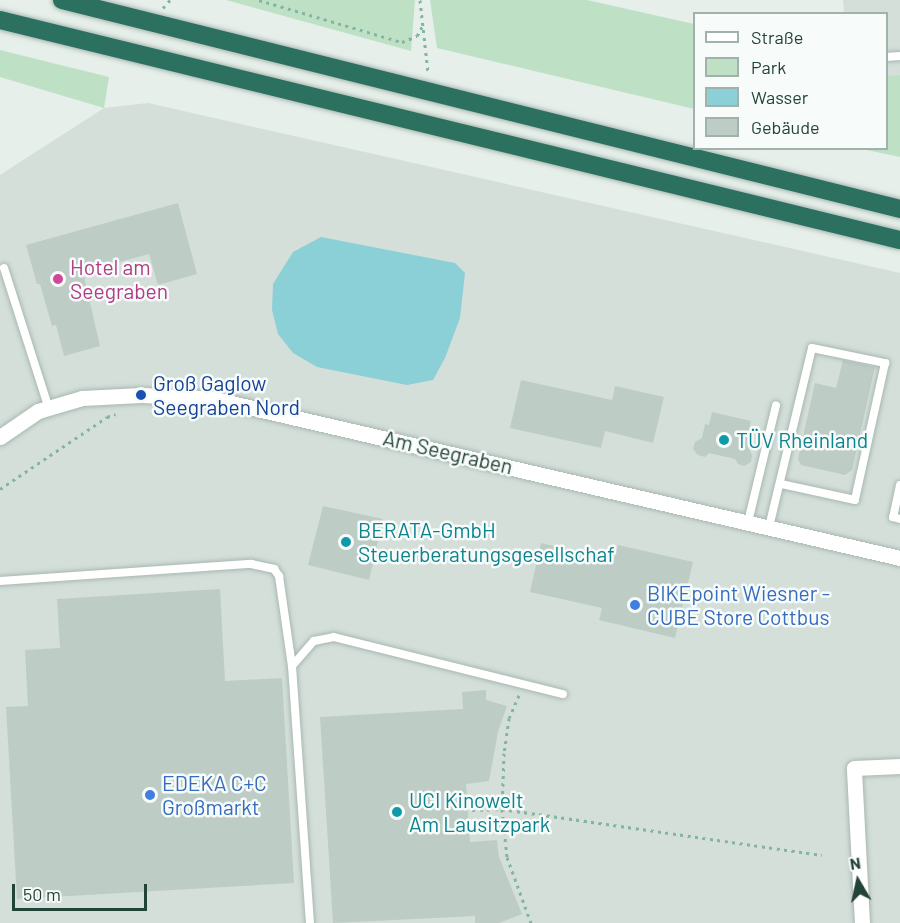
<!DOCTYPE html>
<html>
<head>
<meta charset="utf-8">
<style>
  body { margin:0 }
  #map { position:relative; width:900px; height:923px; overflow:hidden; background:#e6efea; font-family:Barlow,sans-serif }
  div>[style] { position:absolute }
  .built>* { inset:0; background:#d4dfd9 }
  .green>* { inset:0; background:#bee1c5 }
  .water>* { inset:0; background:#8bd0d7 }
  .building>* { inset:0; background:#bdcdc6 }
  .path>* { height:3px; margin-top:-1.5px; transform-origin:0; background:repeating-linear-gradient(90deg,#84b5a2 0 3px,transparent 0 7.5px) }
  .roads { filter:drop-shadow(0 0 2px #a8b8b1) drop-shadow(0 0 2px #a8b8b1) }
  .lane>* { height:8px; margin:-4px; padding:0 4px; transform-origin:4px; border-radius:4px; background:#fff }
  .street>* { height:15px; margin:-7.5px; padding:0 7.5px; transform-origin:7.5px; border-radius:7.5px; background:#fff }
  .highway>* { height:18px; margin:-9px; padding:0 9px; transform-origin:9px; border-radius:9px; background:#2c715f }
  .dots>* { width:16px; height:16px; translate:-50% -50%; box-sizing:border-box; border:3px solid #f7fbf9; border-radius:50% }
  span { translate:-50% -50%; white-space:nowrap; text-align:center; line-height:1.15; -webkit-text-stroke:5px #f7fbf9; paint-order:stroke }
  .hotel-label { font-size:21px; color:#b23c85 }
  .left { translate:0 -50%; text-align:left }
  .transit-label { font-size:21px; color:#164399 }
  .culture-label { font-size:21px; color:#0d838f }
  .street-label { font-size:21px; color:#234338 }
  .shop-label { font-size:21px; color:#366cbe }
  .legend { position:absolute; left:693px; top:12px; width:195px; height:138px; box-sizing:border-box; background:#f7fbf9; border:2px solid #a2b1ac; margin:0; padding:8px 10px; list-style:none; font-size:18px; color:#234338 }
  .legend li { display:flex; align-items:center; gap:12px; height:30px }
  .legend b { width:30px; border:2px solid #a2b1ac }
  .north { position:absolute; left:828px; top:851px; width:60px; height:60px; -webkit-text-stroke:4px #f7fbf9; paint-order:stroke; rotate:351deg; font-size:16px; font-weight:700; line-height:24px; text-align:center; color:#234338 }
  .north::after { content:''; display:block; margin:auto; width:21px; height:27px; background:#234338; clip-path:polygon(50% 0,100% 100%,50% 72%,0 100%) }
  .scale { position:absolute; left:12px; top:884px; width:135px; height:27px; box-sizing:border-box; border:3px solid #234338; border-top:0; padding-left:8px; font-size:18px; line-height:21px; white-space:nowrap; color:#234338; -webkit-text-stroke:4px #f7fbf9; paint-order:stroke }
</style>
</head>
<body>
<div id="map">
  <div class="built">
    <div style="clip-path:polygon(843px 0,900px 0,900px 148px,887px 145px,886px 14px,844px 13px)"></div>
    <div style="clip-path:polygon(148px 103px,900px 273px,900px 923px,0 923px,0 175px,104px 108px)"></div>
  </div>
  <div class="green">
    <div style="clip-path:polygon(226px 0,415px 0,411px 51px)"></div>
    <div style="clip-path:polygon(430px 0,587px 0,694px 24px,694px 109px,437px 48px)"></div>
    <div style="clip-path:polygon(0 50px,109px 77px,104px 108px,0 77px)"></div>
    <div style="clip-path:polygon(900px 75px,900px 157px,862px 149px,886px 148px,887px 76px)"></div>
  </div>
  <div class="water">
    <div style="clip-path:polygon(321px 237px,455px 263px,465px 273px,460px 318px,445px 358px,433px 380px,407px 385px,317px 367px,293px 353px,278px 334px,272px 310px,273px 284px,293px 252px)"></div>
  </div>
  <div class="building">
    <div style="clip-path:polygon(178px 203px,197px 274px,158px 285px,149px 254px,83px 272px,100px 346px,64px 356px,56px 325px,52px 326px,40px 284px,37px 284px,26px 245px)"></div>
    <div style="clip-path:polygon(843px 360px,875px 367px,852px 470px,845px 475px,801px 465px,798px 459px,815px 383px,836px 388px)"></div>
    <div style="clip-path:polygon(521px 380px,612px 400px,615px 386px,664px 397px,653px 443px,605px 431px,601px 448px,510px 428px)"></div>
    <div style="clip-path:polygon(712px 412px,751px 421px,748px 434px,751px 435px,748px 447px,752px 455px,751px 462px,744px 466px,738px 464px,735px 459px,709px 453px,705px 457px,698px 455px,693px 449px,695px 442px,702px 438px,705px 424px,709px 425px)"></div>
    <div style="clip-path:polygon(323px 506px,383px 519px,369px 580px,308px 565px)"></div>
    <div style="clip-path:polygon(541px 543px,614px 560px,618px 545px,693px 562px,675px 638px,599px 620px,602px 608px,530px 592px)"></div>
    <div style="clip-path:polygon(220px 589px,225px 681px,282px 678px,294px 883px,17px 899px,6px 707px,28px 706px,25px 650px,60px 648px,57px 599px)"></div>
    <div style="clip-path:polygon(486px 690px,486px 700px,507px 706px,498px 732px,489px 781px,466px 784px,470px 842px,497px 840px,499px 857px,522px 914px,499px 923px,475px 923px,475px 916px,333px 923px,320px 717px,463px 709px,462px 692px)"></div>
  </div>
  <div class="path">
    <div style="left:259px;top:0;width:149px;rotate:16.4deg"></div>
    <div style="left:402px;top:42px;width:16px;rotate:-22deg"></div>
    <div style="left:417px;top:36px;width:13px;rotate:-61deg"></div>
    <div style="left:420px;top:0;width:73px;rotate:83.7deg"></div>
    <div style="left:163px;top:8px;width:11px;rotate:-49deg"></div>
    <div style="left:0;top:489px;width:129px;rotate:-33.9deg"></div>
    <div style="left:107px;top:417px;width:9px;rotate:-18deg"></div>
    <div style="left:519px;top:695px;width:25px;rotate:113deg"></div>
    <div style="left:509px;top:718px;width:35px;rotate:98deg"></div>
    <div style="left:504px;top:753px;width:56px;rotate:92deg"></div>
    <div style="left:502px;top:809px;width:48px;rotate:84.1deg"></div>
    <div style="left:507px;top:857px;width:70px;rotate:70deg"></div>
    <div style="left:472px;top:810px;width:30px;rotate:-2deg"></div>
    <div style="left:502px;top:809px;width:323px;rotate:8.2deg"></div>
  </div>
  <div class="roads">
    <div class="lane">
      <div style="left:886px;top:57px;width:14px;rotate:-4deg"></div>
      <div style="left:4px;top:268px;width:145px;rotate:72.3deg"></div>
      <div style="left:900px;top:485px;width:33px;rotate:102deg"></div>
      <div style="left:893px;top:517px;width:7px;rotate:16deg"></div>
      <div style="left:748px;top:522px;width:120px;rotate:-76.5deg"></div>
      <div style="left:769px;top:527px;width:184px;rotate:-76.5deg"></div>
      <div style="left:812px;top:348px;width:75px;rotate:11.6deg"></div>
      <div style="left:885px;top:363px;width:140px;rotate:102.4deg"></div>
      <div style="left:855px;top:500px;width:76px;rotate:-167.8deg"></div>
      <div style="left:0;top:581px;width:252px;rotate:-3.9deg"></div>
      <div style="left:251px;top:564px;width:24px;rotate:12deg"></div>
      <div style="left:274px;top:569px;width:9px;rotate:54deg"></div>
      <div style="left:279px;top:576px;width:91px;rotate:81.8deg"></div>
      <div style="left:292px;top:666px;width:258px;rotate:86deg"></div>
      <div style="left:292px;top:666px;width:33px;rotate:-49deg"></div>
      <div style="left:314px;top:641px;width:20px;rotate:-11deg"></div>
      <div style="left:334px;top:637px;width:236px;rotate:14deg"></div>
    </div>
    <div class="street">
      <div style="left:0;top:437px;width:46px;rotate:-34.4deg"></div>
      <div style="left:38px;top:411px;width:46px;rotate:-16.5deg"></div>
      <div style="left:82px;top:398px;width:59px;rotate:-2.9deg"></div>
      <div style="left:141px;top:395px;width:73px;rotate:3.1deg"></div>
      <div style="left:214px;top:399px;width:704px;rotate:13.05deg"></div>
      <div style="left:862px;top:923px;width:155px;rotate:-93deg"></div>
      <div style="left:854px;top:768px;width:46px;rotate:-2.5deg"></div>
    </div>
    <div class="highway">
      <div style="left:62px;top:0;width:864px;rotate:14deg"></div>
      <div style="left:0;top:20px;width:926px;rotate:13.74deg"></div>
    </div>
  </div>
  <div class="dots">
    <div style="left:58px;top:279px;background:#d1479c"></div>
    <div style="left:141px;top:395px;background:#1a4fb4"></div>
    <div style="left:724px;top:440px;background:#0f9aa8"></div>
    <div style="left:346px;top:542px;background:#0f9aa8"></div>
    <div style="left:635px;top:605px;background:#3f7fe0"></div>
    <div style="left:150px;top:795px;background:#3f7fe0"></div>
    <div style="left:397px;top:812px;background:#0f9aa8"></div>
  </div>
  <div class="hotel-label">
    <span class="left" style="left:70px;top:279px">Hotel am<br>Seegraben</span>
  </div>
  <div class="transit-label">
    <span class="left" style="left:153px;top:395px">Groß Gaglow<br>Seegraben Nord</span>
  </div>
  <div class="culture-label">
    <span class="left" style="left:736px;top:440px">TÜV Rheinland</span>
    <span class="left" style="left:358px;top:542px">BERATA-GmbH<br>Steuerberatungsgesellschaf</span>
    <span class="left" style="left:409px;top:812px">UCI Kinowelt<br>Am Lausitzpark</span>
  </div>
  <div class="street-label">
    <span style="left:448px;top:452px;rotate:13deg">Am Seegraben</span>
  </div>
  <div class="shop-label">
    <span class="left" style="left:647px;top:605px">BIKEpoint Wiesner -<br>CUBE Store Cottbus</span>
    <span class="left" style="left:162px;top:795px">EDEKA C+C<br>Großmarkt</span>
  </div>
  <ul class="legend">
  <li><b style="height:8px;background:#fff"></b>Straße</li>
  <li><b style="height:16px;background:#bee1c5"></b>Park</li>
  <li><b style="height:16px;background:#8bd0d7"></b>Wasser</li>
  <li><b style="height:16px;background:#bdcdc6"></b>Gebäude</li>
  </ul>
  <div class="north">N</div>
  <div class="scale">50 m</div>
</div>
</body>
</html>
